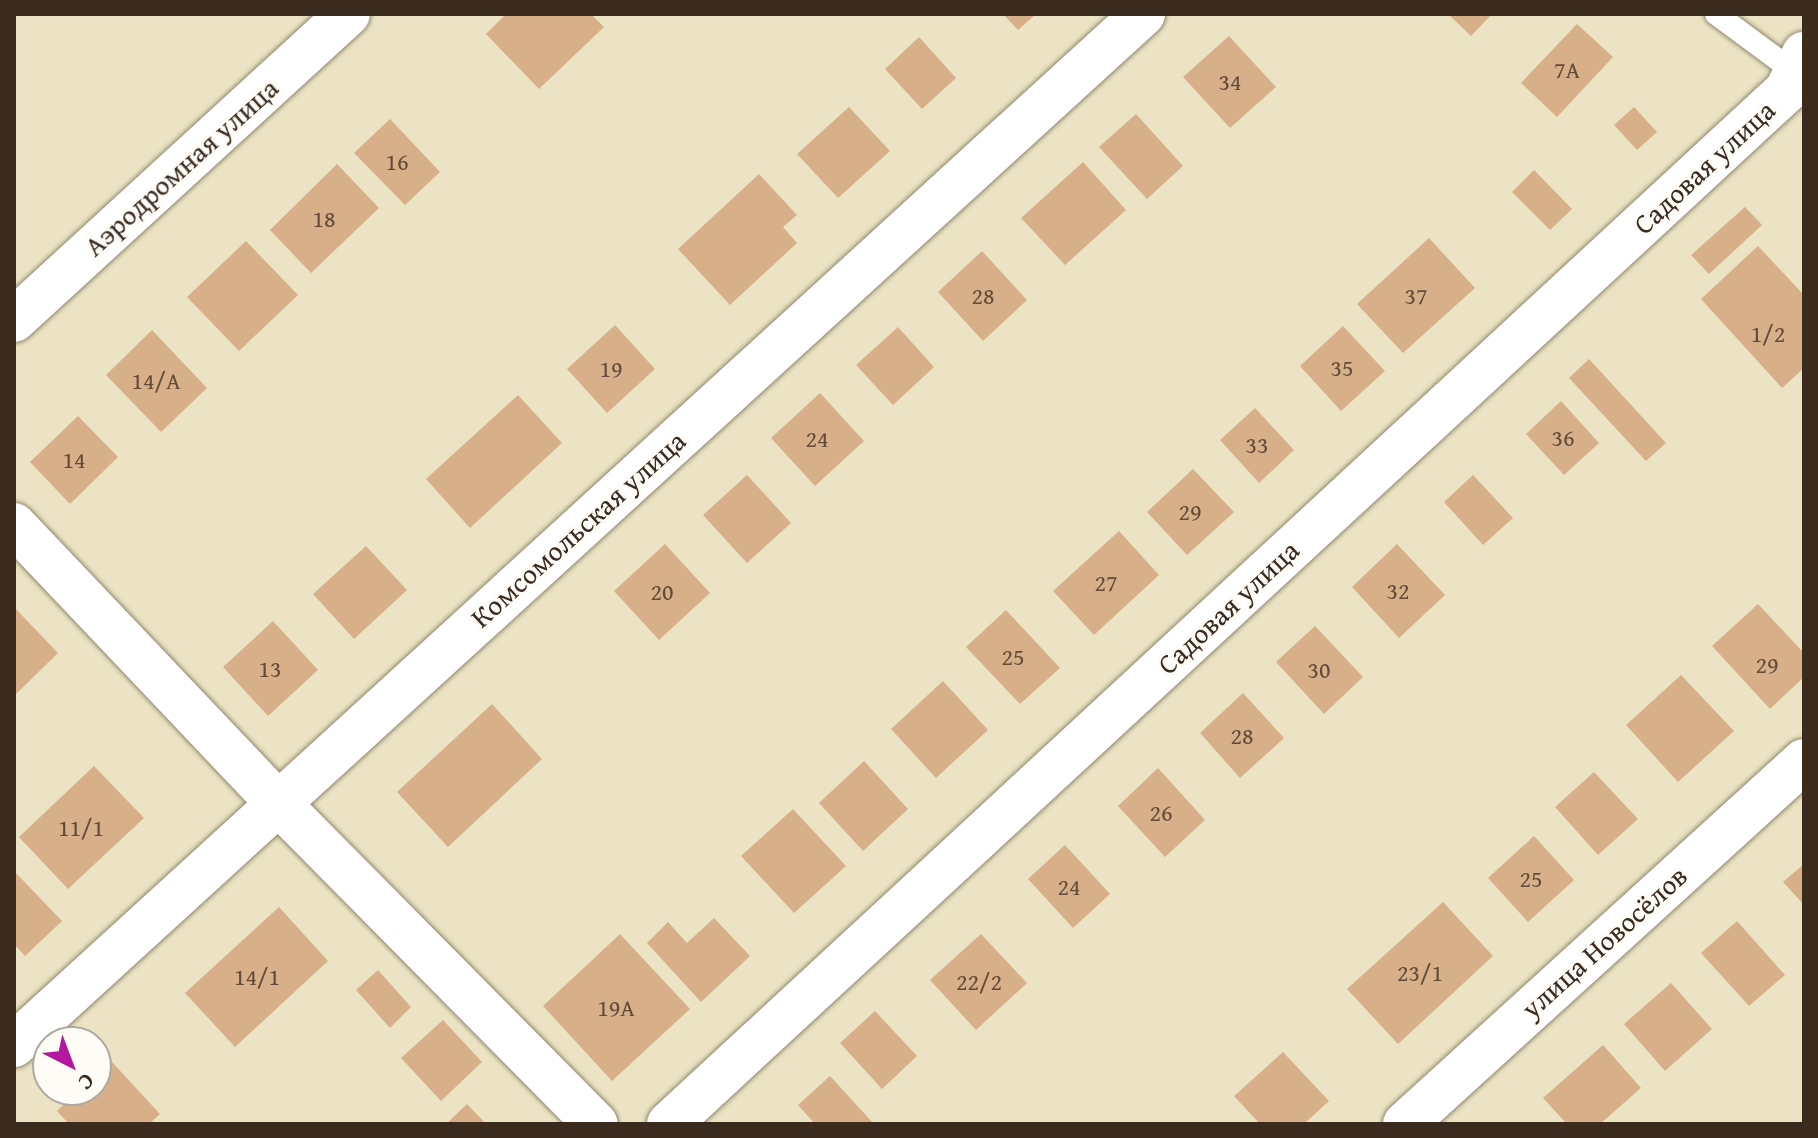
<!DOCTYPE html>
<html>
<head>
<meta charset="utf-8">
<style>
  body { margin:0 }
  #map { position:relative; width:1818px; height:1138px; overflow:hidden; background:#ebe3c3; font-family:"Gentium Book Plus",serif }
  div>[style] { position:absolute }
  .building>* { inset:0; background:#d7b089 }
  .roads { filter:drop-shadow(0 0 2px #938670) drop-shadow(0 0 2px #938670) }
  .service>* { height:22px; margin:-11px; padding:0 11px; transform-origin:11px; border-radius:11px; background:#fff }
  .minor>* { height:44px; margin:-22px; padding:0 22px; transform-origin:22px; border-radius:22px; background:#fff }
  span { translate:-50% -50%; white-space:nowrap; text-align:center; line-height:1.15; -webkit-text-stroke:7px #fdfcf7; paint-order:stroke }
  .number-label { font-size:24px; color:#624c39 }
  .number-label span { -webkit-text-stroke-width:0 }
  .street-label { font-size:28px; color:#3b2a1e }
  .frame { position:absolute; inset:0; border:16px solid #3b2a1e; pointer-events:none }
  .north { position:absolute; left:32px; top:1026px; width:80px; height:80px; box-sizing:border-box; background:#fdfcf7; border:2px solid #afa8a0; border-radius:50%; rotate:138deg; font-size:22px; font-weight:700; line-height:32px; text-align:center; color:#3b2a1e }
  .north::after { content:''; display:block; margin:auto; width:28px; height:36px; background:#b5179e; clip-path:polygon(50% 0,100% 100%,50% 72%,0 100%) }
</style>
</head>
<body>
<div id="map">
  <div class="building">
    <div style="clip-path:polygon(506px 14px,591px 14px,604px 27px,539px 89px,486px 34px)"></div>
    <div style="clip-path:polygon(1003px 14px,1036px 14px,1018px 30px)"></div>
    <div style="clip-path:polygon(1448px 14px,1492px 14px,1471px 36px)"></div>
    <div style="clip-path:polygon(1577px 24px,1613px 57px,1557px 117px,1521px 83px)"></div>
    <div style="clip-path:polygon(1229px 36px,1276px 87px,1230px 128px,1183px 77px)"></div>
    <div style="clip-path:polygon(919px 37px,956px 78px,922px 109px,885px 69px)"></div>
    <div style="clip-path:polygon(849px 107px,890px 151px,838px 198px,797px 154px)"></div>
    <div style="clip-path:polygon(1634px 107px,1657px 132px,1637px 150px,1614px 125px)"></div>
    <div style="clip-path:polygon(1136px 114px,1183px 166px,1147px 199px,1099px 147px)"></div>
    <div style="clip-path:polygon(390px 119px,440px 172px,405px 205px,354px 153px)"></div>
    <div style="clip-path:polygon(1083px 162px,1126px 210px,1065px 265px,1021px 218px)"></div>
    <div style="clip-path:polygon(337px 164px,379px 208px,311px 273px,270px 230px)"></div>
    <div style="clip-path:polygon(1534px 170px,1572px 209px,1550px 230px,1512px 192px)"></div>
    <div style="clip-path:polygon(759px 174px,797px 215px,783px 227px,797px 243px,730px 305px,678px 249px)"></div>
    <div style="clip-path:polygon(1745px 207px,1762px 225px,1709px 274px,1691px 255px)"></div>
    <div style="clip-path:polygon(1429px 238px,1475px 288px,1403px 353px,1357px 304px)"></div>
    <div style="clip-path:polygon(246px 241px,298px 295px,239px 351px,187px 297px)"></div>
    <div style="clip-path:polygon(1758px 246px,1804px 295px,1804px 368px,1782px 388px,1701px 299px)"></div>
    <div style="clip-path:polygon(982px 251px,1027px 300px,983px 341px,938px 292px)"></div>
    <div style="clip-path:polygon(615px 325px,655px 369px,607px 413px,567px 369px)"></div>
    <div style="clip-path:polygon(1343px 326px,1385px 371px,1341px 411px,1300px 366px)"></div>
    <div style="clip-path:polygon(898px 327px,934px 367px,893px 405px,856px 365px)"></div>
    <div style="clip-path:polygon(152px 330px,207px 388px,161px 432px,106px 375px)"></div>
    <div style="clip-path:polygon(1589px 359px,1666px 443px,1646px 461px,1569px 378px)"></div>
    <div style="clip-path:polygon(820px 393px,864px 441px,815px 486px,771px 438px)"></div>
    <div style="clip-path:polygon(518px 395px,562px 443px,470px 528px,426px 479px)"></div>
    <div style="clip-path:polygon(1561px 401px,1599px 443px,1564px 475px,1526px 434px)"></div>
    <div style="clip-path:polygon(1255px 408px,1294px 450px,1259px 483px,1220px 440px)"></div>
    <div style="clip-path:polygon(78px 416px,118px 457px,70px 504px,30px 462px)"></div>
    <div style="clip-path:polygon(1193px 469px,1234px 512px,1187px 555px,1147px 512px)"></div>
    <div style="clip-path:polygon(747px 475px,791px 523px,747px 563px,703px 515px)"></div>
    <div style="clip-path:polygon(1473px 475px,1513px 518px,1483px 545px,1444px 502px)"></div>
    <div style="clip-path:polygon(1119px 531px,1159px 575px,1094px 635px,1053px 591px)"></div>
    <div style="clip-path:polygon(665px 544px,710px 593px,659px 640px,614px 591px)"></div>
    <div style="clip-path:polygon(1397px 544px,1445px 595px,1399px 638px,1352px 587px)"></div>
    <div style="clip-path:polygon(366px 546px,407px 590px,354px 639px,313px 594px)"></div>
    <div style="clip-path:polygon(1758px 604px,1804px 653px,1804px 677px,1770px 709px,1712px 646px)"></div>
    <div style="clip-path:polygon(14px 607px,58px 653px,14px 696px)"></div>
    <div style="clip-path:polygon(1006px 610px,1060px 668px,1020px 704px,966px 647px)"></div>
    <div style="clip-path:polygon(273px 621px,318px 670px,268px 716px,223px 667px)"></div>
    <div style="clip-path:polygon(1315px 626px,1363px 677px,1324px 714px,1276px 662px)"></div>
    <div style="clip-path:polygon(1681px 675px,1734px 731px,1678px 782px,1626px 725px)"></div>
    <div style="clip-path:polygon(943px 681px,988px 730px,936px 778px,891px 729px)"></div>
    <div style="clip-path:polygon(1243px 693px,1284px 738px,1240px 778px,1200px 733px)"></div>
    <div style="clip-path:polygon(492px 704px,542px 759px,448px 847px,397px 792px)"></div>
    <div style="clip-path:polygon(864px 761px,908px 809px,863px 851px,819px 803px)"></div>
    <div style="clip-path:polygon(94px 766px,144px 818px,68px 889px,19px 837px)"></div>
    <div style="clip-path:polygon(1158px 768px,1205px 820px,1165px 857px,1118px 806px)"></div>
    <div style="clip-path:polygon(1594px 772px,1638px 819px,1598px 855px,1555px 807px)"></div>
    <div style="clip-path:polygon(793px 809px,846px 866px,794px 913px,741px 856px)"></div>
    <div style="clip-path:polygon(1534px 836px,1574px 880px,1528px 922px,1488px 878px)"></div>
    <div style="clip-path:polygon(1065px 845px,1110px 894px,1073px 928px,1028px 879px)"></div>
    <div style="clip-path:polygon(1804px 864px,1804px 905px,1783px 882px)"></div>
    <div style="clip-path:polygon(14px 871px,62px 921px,25px 956px,14px 944px)"></div>
    <div style="clip-path:polygon(1443px 902px,1493px 956px,1398px 1044px,1347px 989px)"></div>
    <div style="clip-path:polygon(279px 907px,328px 961px,235px 1047px,185px 993px)"></div>
    <div style="clip-path:polygon(714px 918px,750px 956px,701px 1002px,647px 943px,668px 922px,687px 943px)"></div>
    <div style="clip-path:polygon(1737px 921px,1785px 975px,1749px 1006px,1701px 953px)"></div>
    <div style="clip-path:polygon(620px 934px,690px 1009px,612px 1081px,543px 1006px)"></div>
    <div style="clip-path:polygon(981px 934px,1027px 983px,976px 1030px,930px 980px)"></div>
    <div style="clip-path:polygon(378px 970px,411px 1007px,390px 1028px,356px 990px)"></div>
    <div style="clip-path:polygon(1671px 983px,1712px 1029px,1665px 1071px,1624px 1024px)"></div>
    <div style="clip-path:polygon(875px 1011px,917px 1056px,882px 1089px,840px 1043px)"></div>
    <div style="clip-path:polygon(443px 1020px,482px 1062px,441px 1101px,401px 1058px)"></div>
    <div style="clip-path:polygon(1603px 1045px,1641px 1088px,1600px 1124px,1567px 1124px,1543px 1098px)"></div>
    <div style="clip-path:polygon(1283px 1052px,1329px 1101px,1304px 1124px,1260px 1124px,1234px 1096px)"></div>
    <div style="clip-path:polygon(111px 1061px,160px 1114px,149px 1124px,69px 1124px,57px 1111px,79px 1090px,96px 1090px,96px 1075px)"></div>
    <div style="clip-path:polygon(830px 1076px,874px 1124px,815px 1124px,798px 1105px)"></div>
    <div style="clip-path:polygon(467px 1104px,486px 1124px,446px 1124px)"></div>
  </div>
  <div class="roads">
    <div class="service">
      <div style="left:1716px;top:14px;width:99px;rotate:36.4deg"></div>
    </div>
    <div class="minor">
      <div style="left:14px;top:320px;width:453px;rotate:-42.5deg"></div>
      <div style="left:14px;top:525px;width:382px;rotate:46.5deg"></div>
      <div style="left:277px;top:802px;width:453px;rotate:45.3deg"></div>
      <div style="left:14px;top:1045px;width:1529px;rotate:-42.4deg"></div>
      <div style="left:669px;top:1124px;width:1523px;rotate:-42.76deg"></div>
      <div style="left:1787px;top:90px;width:40px;rotate:-65deg"></div>
      <div style="left:1405px;top:1124px;width:539px;rotate:-42.3deg"></div>
    </div>
  </div>
  <div class="number-label">
    <span style="left:1567px;top:70px">7А</span>
    <span style="left:1230px;top:82px">34</span>
    <span style="left:397px;top:162px">16</span>
    <span style="left:324px;top:219px">18</span>
    <span style="left:983px;top:296px">28</span>
    <span style="left:1416px;top:296px">37</span>
    <span style="left:1768px;top:334px">1/2</span>
    <span style="left:1342px;top:368px">35</span>
    <span style="left:611px;top:369px">19</span>
    <span style="left:156px;top:381px">14/А</span>
    <span style="left:1563px;top:438px">36</span>
    <span style="left:817px;top:439px">24</span>
    <span style="left:1257px;top:445px">33</span>
    <span style="left:74px;top:460px">14</span>
    <span style="left:1190px;top:512px">29</span>
    <span style="left:1106px;top:583px">27</span>
    <span style="left:1398px;top:591px">32</span>
    <span style="left:662px;top:592px">20</span>
    <span style="left:1013px;top:657px">25</span>
    <span style="left:1767px;top:665px">29</span>
    <span style="left:270px;top:669px">13</span>
    <span style="left:1319px;top:670px">30</span>
    <span style="left:1242px;top:736px">28</span>
    <span style="left:1161px;top:813px">26</span>
    <span style="left:81px;top:828px">11/1</span>
    <span style="left:1531px;top:879px">25</span>
    <span style="left:1069px;top:887px">24</span>
    <span style="left:1420px;top:973px">23/1</span>
    <span style="left:257px;top:977px">14/1</span>
    <span style="left:979px;top:982px">22/2</span>
    <span style="left:616px;top:1008px">19А</span>
  </div>
  <div class="street-label">
    <span style="left:181px;top:167px;rotate:-42deg">Аэродромная улица</span>
    <span style="left:1704px;top:167px;rotate:-43deg">Садовая улица</span>
    <span style="left:578px;top:529px;rotate:-42deg">Комсомольская улица</span>
    <span style="left:1228px;top:607px;rotate:-43deg">Садовая улица</span>
    <span style="left:1604px;top:942px;rotate:-42deg">улица Новосёлов</span>
  </div>
  <div class="frame"></div>
  <div class="north">С</div>
</div>
</body>
</html>
